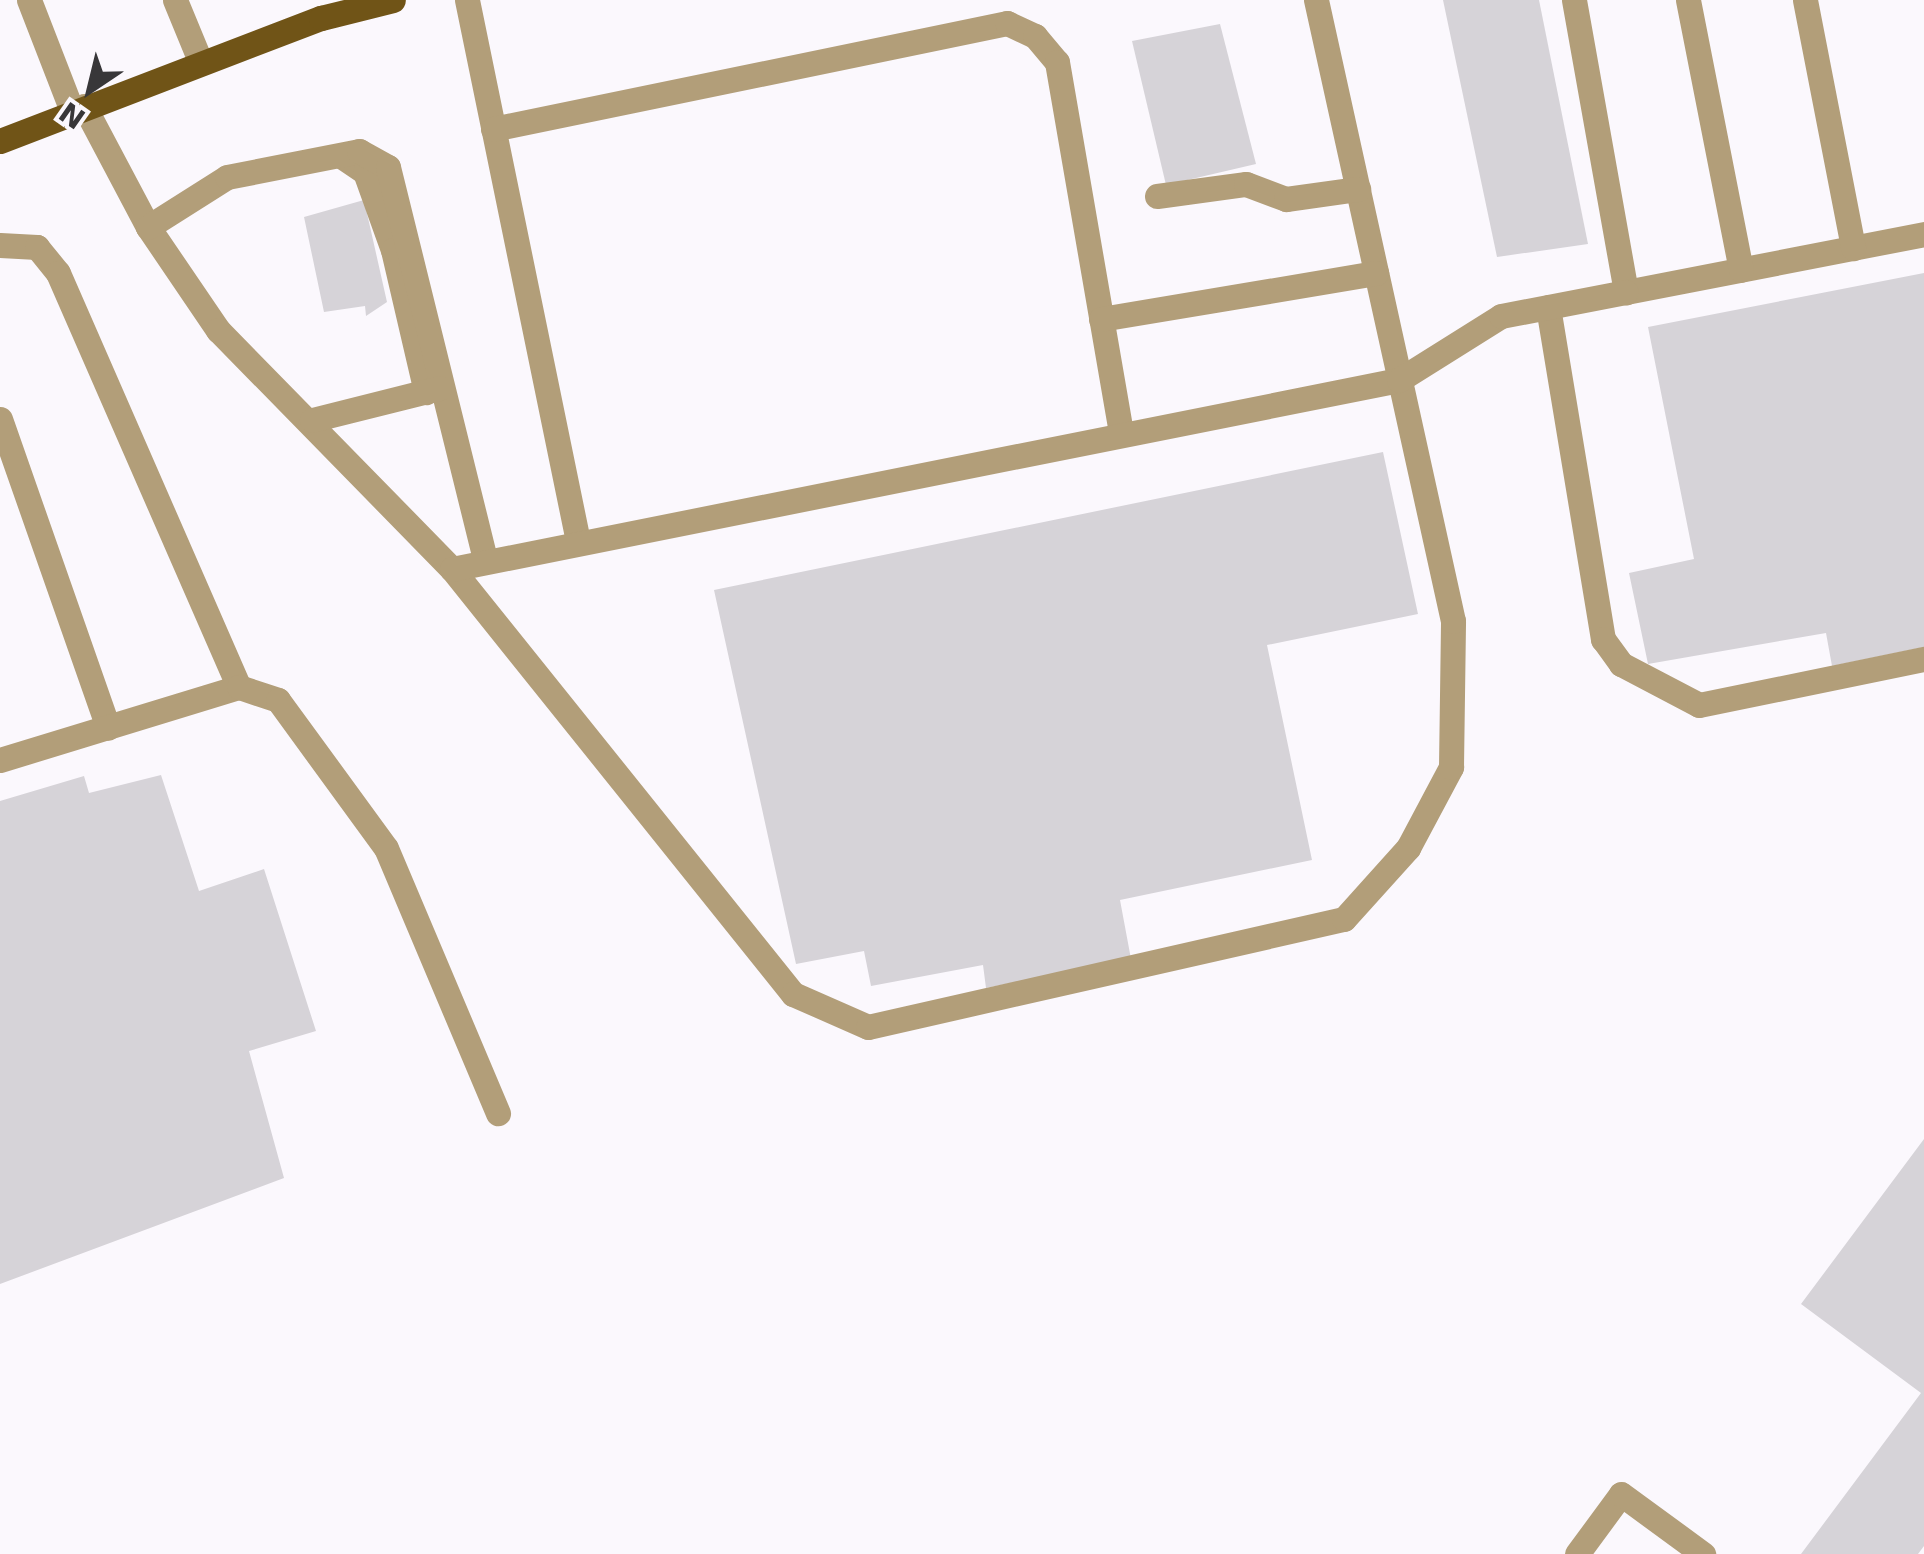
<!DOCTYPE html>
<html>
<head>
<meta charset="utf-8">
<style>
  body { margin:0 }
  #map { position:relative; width:1924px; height:1554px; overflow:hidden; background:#fbf8fd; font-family:"DejaVu Sans",sans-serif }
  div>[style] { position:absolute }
  .building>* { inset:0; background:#d6d3d8 }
  .minor>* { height:25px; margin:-12.5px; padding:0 12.5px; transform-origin:12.5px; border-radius:12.5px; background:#b29e79 }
  .major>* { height:25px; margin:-12.5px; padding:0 12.5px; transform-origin:12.5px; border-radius:12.5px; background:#705417 }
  span { translate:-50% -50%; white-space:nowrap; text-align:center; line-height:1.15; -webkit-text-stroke:10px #fbf8fd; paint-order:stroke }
  .north { position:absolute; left:40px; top:40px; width:100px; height:100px; -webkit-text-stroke:8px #fbf8fd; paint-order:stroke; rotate:215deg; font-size:28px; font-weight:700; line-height:40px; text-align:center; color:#383739 }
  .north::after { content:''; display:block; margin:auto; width:35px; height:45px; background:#383739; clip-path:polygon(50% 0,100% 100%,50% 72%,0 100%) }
</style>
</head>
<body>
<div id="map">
  <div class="building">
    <div style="clip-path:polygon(1443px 0,1539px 0,1588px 244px,1497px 257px)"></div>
    <div style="clip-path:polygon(1220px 24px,1256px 164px,1166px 185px,1132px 41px)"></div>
    <div style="clip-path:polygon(364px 200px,387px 302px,366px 316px,365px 306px,324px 312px,304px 217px)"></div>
    <div style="clip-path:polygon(1924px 273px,1924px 647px,1832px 666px,1826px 633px,1648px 664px,1629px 573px,1694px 559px,1648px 327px)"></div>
    <div style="clip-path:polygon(1383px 452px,1418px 614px,1267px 645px,1312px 860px,1120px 900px,1131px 959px,986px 988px,983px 965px,871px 986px,864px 951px,796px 964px,714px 590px)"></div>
    <div style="clip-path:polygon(161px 775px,199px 891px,264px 869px,316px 1031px,249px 1051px,284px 1178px,0 1284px,0 801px,84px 776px,89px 793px)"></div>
    <div style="clip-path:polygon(1924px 1139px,1924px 1546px,1918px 1554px,1801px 1554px,1921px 1393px,1801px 1304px)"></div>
  </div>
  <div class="minor">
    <div style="left:29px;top:0;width:119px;rotate:68.8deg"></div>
    <div style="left:175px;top:0;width:68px;rotate:67.6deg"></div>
    <div style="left:467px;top:0;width:552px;rotate:78.41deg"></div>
    <div style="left:1574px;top:0;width:297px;rotate:79.9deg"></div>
    <div style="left:1626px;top:292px;width:304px;rotate:-11deg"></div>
    <div style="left:1688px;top:0;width:275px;rotate:78.9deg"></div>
    <div style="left:1805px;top:0;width:253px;rotate:79deg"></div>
    <div style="left:84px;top:106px;width:137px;rotate:62.1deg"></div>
    <div style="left:148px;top:227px;width:125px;rotate:55.8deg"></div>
    <div style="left:218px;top:330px;width:334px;rotate:45.6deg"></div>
    <div style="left:452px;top:569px;width:545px;rotate:51.26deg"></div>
    <div style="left:793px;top:994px;width:82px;rotate:23.7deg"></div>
    <div style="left:868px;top:1027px;width:488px;rotate:-12.8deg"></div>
    <div style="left:1344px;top:919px;width:96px;rotate:-48deg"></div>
    <div style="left:1408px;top:848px;width:92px;rotate:-62deg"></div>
    <div style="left:1451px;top:767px;width:146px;rotate:-89.2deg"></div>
    <div style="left:1453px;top:621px;width:636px;rotate:-102.44deg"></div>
    <div style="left:493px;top:129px;width:525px;rotate:-11.65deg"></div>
    <div style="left:1007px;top:23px;width:31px;rotate:25deg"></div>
    <div style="left:1035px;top:36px;width:34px;rotate:50deg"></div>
    <div style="left:1057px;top:62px;width:377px;rotate:80.2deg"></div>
    <div style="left:341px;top:156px;width:29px;rotate:34deg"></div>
    <div style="left:365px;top:172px;width:83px;rotate:70.3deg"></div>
    <div style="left:393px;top:250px;width:146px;rotate:76.9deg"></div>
    <div style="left:1157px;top:196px;width:90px;rotate:-7.7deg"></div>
    <div style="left:1246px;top:184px;width:43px;rotate:20.6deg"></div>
    <div style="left:1286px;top:199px;width:73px;rotate:-7.9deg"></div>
    <div style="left:148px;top:227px;width:93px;rotate:-32.3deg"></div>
    <div style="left:227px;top:177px;width:135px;rotate:-11.1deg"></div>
    <div style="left:359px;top:151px;width:33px;rotate:29deg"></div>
    <div style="left:388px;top:167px;width:404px;rotate:76.1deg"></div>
    <div style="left:0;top:245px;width:37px;rotate:3deg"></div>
    <div style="left:37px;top:247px;width:33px;rotate:51deg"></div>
    <div style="left:58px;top:273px;width:452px;rotate:66.4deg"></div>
    <div style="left:1548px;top:307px;width:337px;rotate:80.6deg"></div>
    <div style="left:1603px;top:639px;width:31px;rotate:54deg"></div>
    <div style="left:1621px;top:664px;width:88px;rotate:27.7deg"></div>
    <div style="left:1699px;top:705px;width:230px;rotate:-11.6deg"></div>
    <div style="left:1101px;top:319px;width:279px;rotate:-9.5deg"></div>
    <div style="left:0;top:419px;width:327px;rotate:70.7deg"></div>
    <div style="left:312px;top:420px;width:131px;rotate:-14.1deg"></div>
    <div style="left:452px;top:569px;width:966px;rotate:-11.29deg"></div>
    <div style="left:1399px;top:380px;width:120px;rotate:-32.1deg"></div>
    <div style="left:1501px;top:316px;width:127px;rotate:-10.9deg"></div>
    <div style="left:0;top:760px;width:250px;rotate:-17deg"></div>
    <div style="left:239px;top:687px;width:41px;rotate:18.4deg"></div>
    <div style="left:278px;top:700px;width:183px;rotate:53.9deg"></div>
    <div style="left:386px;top:848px;width:288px;rotate:67.1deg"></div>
    <div style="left:1577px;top:1554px;width:74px;rotate:-53.7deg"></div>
    <div style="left:1621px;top:1494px;width:102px;rotate:36.2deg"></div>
  </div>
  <div class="major">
    <div style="left:0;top:141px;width:344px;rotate:-21deg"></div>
    <div style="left:321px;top:18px;width:74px;rotate:-14deg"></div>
  </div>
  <div class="north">N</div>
</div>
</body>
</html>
